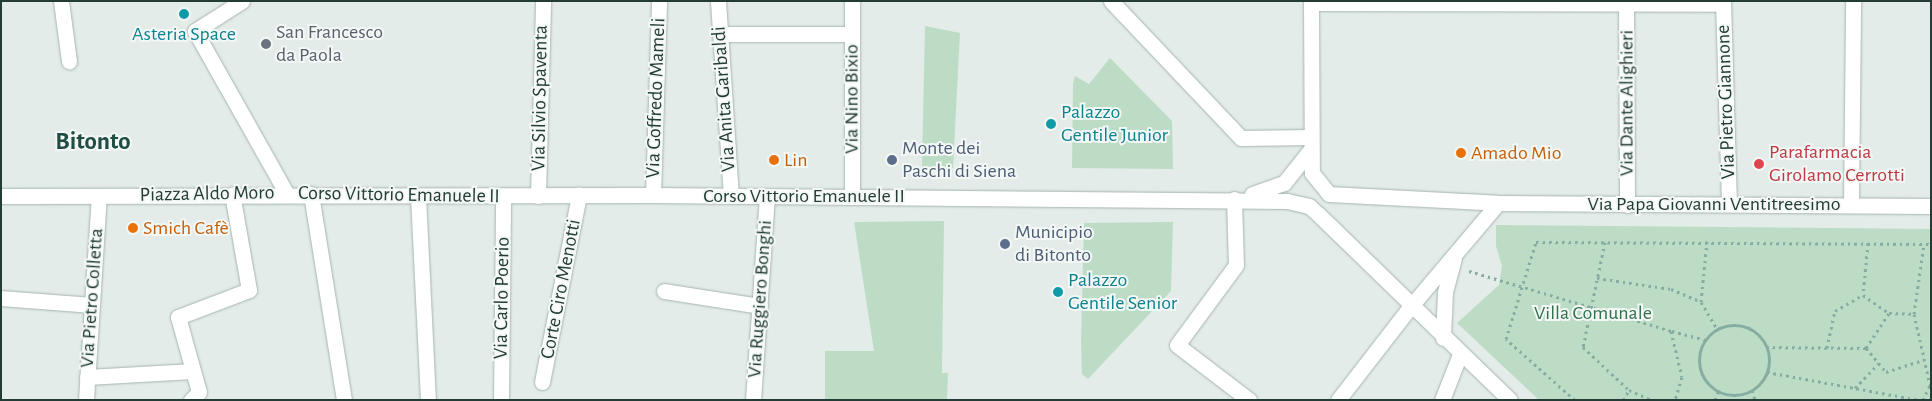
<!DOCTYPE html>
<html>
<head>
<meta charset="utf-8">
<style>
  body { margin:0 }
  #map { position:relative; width:1932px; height:401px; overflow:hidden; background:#e3ece8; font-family:"Alegreya Sans",sans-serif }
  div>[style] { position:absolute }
  .green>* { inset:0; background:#bddcc6 }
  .path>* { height:3px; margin-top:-1.5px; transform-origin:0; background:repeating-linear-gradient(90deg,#85ada2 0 2.5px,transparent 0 6.5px) }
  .path>.ring { margin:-1.5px; padding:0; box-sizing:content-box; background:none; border:3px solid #85ada2; border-radius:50% }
  .roads { filter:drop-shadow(0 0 1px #a6b4af) drop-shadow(0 0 1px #a6b4af) }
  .pedestrian>* { height:15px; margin:-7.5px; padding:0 7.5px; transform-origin:7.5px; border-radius:7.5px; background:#fff }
  .minor>* { height:15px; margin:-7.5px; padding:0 7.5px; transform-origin:7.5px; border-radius:7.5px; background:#fff }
  .tertiary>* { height:15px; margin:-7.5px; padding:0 7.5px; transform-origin:7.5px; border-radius:7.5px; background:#fff }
  .dots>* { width:14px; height:14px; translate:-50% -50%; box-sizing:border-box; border:2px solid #f3f8f6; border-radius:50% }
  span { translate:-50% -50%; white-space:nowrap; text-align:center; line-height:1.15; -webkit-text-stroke:4px #f3f8f6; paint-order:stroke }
  .worship-label { font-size:20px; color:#5b616d }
  .left { translate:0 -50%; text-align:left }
  .culture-label { font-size:20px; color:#0d838f }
  .street-label { font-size:20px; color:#243c36 }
  .service-label { font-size:20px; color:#4e5e75 }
  .health-label { font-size:20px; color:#be3a42 }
  .food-label { font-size:20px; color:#c56008 }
  .park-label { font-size:20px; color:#30704b }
  .district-label { font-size:25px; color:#214d44; font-weight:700 }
  .frame { position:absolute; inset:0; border:2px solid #243c36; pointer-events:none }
</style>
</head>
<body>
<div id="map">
  <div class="green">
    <div style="clip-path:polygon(925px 26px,960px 33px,953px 168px,922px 167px)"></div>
    <div style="clip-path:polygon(1110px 58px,1172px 121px,1173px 169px,1072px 168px,1073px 84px,1075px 76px,1089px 84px)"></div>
    <div style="clip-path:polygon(944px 221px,942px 373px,948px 373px,947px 400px,825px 400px,825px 351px,874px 351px,854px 222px)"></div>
    <div style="clip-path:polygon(1173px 222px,1171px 291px,1088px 379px,1082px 374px,1081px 344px,1084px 223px)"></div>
    <div style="clip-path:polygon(1496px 225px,1931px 229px,1931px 400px,1539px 400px,1457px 323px,1499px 285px,1502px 266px,1496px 246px)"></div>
  </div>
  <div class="path">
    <div style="left:1707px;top:241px;width:61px;rotate:95.6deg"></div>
    <div style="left:1701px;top:302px;width:33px;rotate:59deg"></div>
    <div style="left:1605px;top:242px;width:107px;rotate:101.8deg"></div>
    <div style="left:1583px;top:347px;width:63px;rotate:43.1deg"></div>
    <div style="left:1629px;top:390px;width:24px;rotate:24deg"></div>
    <div style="left:1868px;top:243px;width:52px;rotate:95.5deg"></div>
    <div style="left:1863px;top:295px;width:32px;rotate:35deg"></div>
    <div style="left:1889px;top:313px;width:25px;rotate:2deg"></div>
    <div style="left:1914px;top:314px;width:73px;rotate:77.3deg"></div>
    <div style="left:1469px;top:271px;width:211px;rotate:16.5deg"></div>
    <div style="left:1671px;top:331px;width:47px;rotate:76.6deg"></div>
    <div style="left:1682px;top:377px;width:24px;rotate:107deg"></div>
    <div style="left:1597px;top:278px;width:75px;rotate:8.5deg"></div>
    <div style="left:1671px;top:289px;width:33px;rotate:23deg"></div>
    <div style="left:1914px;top:314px;width:71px;rotate:-81.9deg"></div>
    <div class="ring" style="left:1699px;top:325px;width:67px;height:67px"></div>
    <div style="left:1672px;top:331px;width:34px;rotate:15deg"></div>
    <div style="left:1766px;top:347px;width:100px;rotate:0.6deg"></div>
    <div style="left:1866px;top:348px;width:31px;rotate:50deg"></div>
    <div style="left:1886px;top:372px;width:40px;rotate:-18deg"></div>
    <div style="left:1827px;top:348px;width:38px;rotate:-78deg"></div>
    <div style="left:1835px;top:311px;width:32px;rotate:-30deg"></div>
    <div style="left:1866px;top:348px;width:42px;rotate:-56.7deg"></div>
    <div style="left:1767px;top:372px;width:155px;rotate:10.4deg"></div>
    <div style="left:1855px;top:388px;width:35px;rotate:-46deg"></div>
    <div style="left:1752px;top:390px;width:10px;rotate:73deg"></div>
    <div style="left:1575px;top:400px;width:92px;rotate:-138.5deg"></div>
    <div style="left:1506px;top:339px;width:102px;rotate:-72.8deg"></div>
    <div style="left:1536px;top:242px;width:395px;rotate:0.3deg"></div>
    <div style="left:1623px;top:400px;width:12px;rotate:-59deg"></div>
    <div style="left:1715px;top:400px;width:9px;rotate:-69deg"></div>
    <div style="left:1923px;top:400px;width:17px;rotate:-65deg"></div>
  </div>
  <div class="roads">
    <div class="pedestrian">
      <div style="left:653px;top:195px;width:194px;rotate:-88.2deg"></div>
      <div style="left:538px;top:196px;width:195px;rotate:-88.5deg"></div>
      <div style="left:664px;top:291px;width:97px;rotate:8.9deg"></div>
      <div style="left:542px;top:382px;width:191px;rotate:-78.8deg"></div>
    </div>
    <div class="minor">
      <div style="left:61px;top:1px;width:61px;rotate:82.4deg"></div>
      <div style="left:718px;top:1px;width:195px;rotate:86.2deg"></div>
      <div style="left:852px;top:1px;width:196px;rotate:90deg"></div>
      <div style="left:1111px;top:1px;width:189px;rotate:46.5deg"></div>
      <div style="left:1241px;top:138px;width:70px;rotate:-0.8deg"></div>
      <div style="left:1626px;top:1px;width:204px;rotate:89.7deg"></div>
      <div style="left:1723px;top:1px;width:202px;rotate:88.3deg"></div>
      <div style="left:1311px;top:3px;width:412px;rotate:0.1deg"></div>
      <div style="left:720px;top:34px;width:132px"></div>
      <div style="left:311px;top:194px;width:209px;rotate:80.9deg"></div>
      <div style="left:418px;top:196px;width:204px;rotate:87.2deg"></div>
      <div style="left:1234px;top:199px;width:66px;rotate:88.3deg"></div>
      <div style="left:1236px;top:265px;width:99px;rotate:126.4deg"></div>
      <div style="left:1177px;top:345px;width:91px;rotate:37.4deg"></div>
      <div style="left:1851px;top:204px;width:203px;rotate:-89.4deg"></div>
      <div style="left:1px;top:298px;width:91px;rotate:4.4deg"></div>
      <div style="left:87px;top:377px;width:106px;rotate:-3.2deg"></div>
      <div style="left:86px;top:400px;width:204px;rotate:-86.4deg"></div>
      <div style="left:191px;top:400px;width:11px;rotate:-45deg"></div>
      <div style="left:199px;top:392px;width:78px;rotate:-105.6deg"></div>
      <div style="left:178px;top:317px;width:76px;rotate:-20.8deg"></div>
      <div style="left:249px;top:290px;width:97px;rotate:-100deg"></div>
      <div style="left:501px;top:400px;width:204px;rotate:-89.4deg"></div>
      <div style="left:753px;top:400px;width:203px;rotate:-86.1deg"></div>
      <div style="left:1338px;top:400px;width:119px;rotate:-52.2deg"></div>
      <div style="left:1442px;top:400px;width:49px;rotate:-68.6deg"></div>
    </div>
    <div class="tertiary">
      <div style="left:242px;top:1px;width:56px;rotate:147.4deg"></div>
      <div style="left:195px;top:31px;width:187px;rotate:60.6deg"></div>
      <div style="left:1311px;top:1px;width:172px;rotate:89.7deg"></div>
      <div style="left:1312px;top:173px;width:27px;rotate:51deg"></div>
      <div style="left:1329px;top:194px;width:169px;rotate:3deg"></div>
      <div style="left:1498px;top:203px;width:433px;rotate:0.4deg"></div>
      <div style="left:1252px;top:194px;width:34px;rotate:-19deg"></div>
      <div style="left:1284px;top:183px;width:43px;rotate:-51.5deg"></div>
      <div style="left:1px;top:196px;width:652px;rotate:-0.09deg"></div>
      <div style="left:653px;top:195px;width:634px;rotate:0.54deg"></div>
      <div style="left:1287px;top:201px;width:23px;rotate:13deg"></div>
      <div style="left:1309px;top:206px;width:12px;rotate:42deg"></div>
      <div style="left:1318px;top:214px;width:267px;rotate:44.1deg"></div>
      <div style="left:1411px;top:306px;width:135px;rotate:-49.8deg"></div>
      <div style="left:1443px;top:338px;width:46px;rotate:-87.5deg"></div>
      <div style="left:1445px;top:292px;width:34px;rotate:-75deg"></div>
    </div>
  </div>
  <div class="dots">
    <div style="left:184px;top:14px;background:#0f9aa8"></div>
    <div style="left:266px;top:44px;background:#6b7280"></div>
    <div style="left:1051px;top:124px;background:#0f9aa8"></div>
    <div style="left:1461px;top:153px;background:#e8710a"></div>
    <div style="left:774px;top:160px;background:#e8710a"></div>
    <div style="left:892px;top:160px;background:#5c6f8a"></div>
    <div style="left:1759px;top:164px;background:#e0444e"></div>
    <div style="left:133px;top:228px;background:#e8710a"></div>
    <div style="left:1005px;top:244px;background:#5c6f8a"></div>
    <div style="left:1058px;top:292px;background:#0f9aa8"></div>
  </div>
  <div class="worship-label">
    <span class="left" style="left:276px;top:44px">San Francesco<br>da Paola</span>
  </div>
  <div class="culture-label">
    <span style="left:184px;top:34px">Asteria Space</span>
    <span class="left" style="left:1061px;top:124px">Palazzo<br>Gentile Junior</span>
    <span class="left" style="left:1068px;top:292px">Palazzo<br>Gentile Senior</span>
  </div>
  <div class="street-label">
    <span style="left:540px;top:98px;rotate:-89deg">Via Silvio Spaventa</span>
    <span style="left:656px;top:98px;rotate:-88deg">Via Goffredo Mameli</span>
    <span style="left:724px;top:99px;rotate:-94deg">Via Anita Garibaldi</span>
    <span style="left:852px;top:99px;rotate:-90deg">Via Nino Bixio</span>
    <span style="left:1726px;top:102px;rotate:-92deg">Via Pietro Giannone</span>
    <span style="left:1627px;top:103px;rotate:-90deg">Via Dante Alighieri</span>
    <span style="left:207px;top:194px;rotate:-1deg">Piazza Aldo Moro</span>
    <span style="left:399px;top:195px;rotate:1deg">Corso Vittorio Emanuele II</span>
    <span style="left:804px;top:196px">Corso Vittorio Emanuele II</span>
    <span style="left:1714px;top:204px">Via Papa Giovanni Ventitreesimo</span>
    <span style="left:561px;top:289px;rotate:-79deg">Corte Ciro Menotti</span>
    <span style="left:92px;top:298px;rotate:-86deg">Via Pietro Colletta</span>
    <span style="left:502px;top:298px;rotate:-89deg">Via Carlo Poerio</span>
    <span style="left:760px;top:299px;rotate:-86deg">Via Ruggiero Bonghi</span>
  </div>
  <div class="service-label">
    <span class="left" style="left:902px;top:160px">Monte dei<br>Paschi di Siena</span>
    <span class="left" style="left:1015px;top:244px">Municipio<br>di Bitonto</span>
  </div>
  <div class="health-label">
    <span class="left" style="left:1769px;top:164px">Parafarmacia<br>Girolamo Cerrotti</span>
  </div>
  <div class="food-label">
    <span class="left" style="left:1471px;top:153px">Amado Mio</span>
    <span class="left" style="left:784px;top:160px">Lin</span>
    <span class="left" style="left:143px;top:228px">Smich Cafè</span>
  </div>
  <div class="park-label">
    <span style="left:1593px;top:313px">Villa Comunale</span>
  </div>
  <div class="district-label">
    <span style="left:93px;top:142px">Bitonto</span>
  </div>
  <div class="frame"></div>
</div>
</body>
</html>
